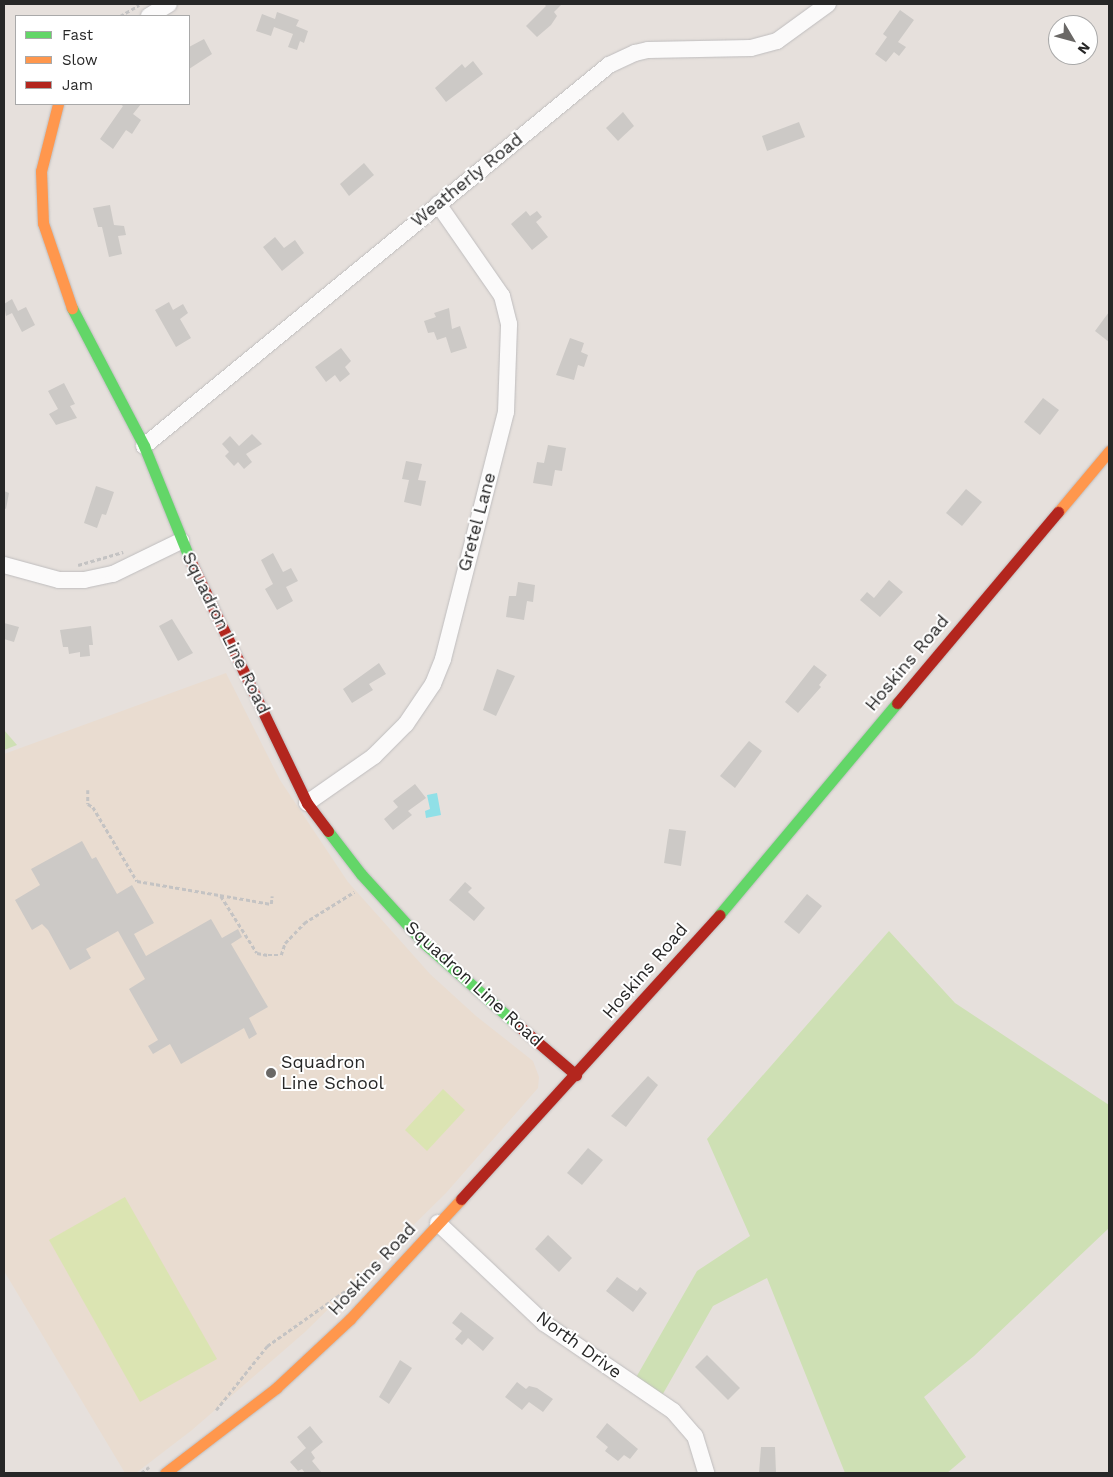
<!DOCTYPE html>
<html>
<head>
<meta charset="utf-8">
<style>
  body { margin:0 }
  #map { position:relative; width:1113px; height:1477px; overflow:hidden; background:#e6e0dc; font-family:"Work Sans",sans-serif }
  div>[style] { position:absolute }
  .education>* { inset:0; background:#e9dcd0 }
  .green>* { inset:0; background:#cee0b4 }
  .pitch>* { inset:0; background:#dbe4b2 }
  .water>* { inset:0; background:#90e0e7 }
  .building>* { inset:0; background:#ccc9c6 }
  .path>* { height:2.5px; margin-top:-1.25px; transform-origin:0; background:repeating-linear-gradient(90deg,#c4c3c3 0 4px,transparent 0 6.5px) }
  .roads { filter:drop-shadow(0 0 1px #bfbdbe) drop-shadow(0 0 1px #bfbdbe) }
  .street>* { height:16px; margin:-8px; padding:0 8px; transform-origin:8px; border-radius:8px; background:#fbfafa }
  .fast>* { height:11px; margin:-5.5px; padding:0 5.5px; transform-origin:5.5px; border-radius:5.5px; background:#63d668 }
  .slow>* { height:11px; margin:-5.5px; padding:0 5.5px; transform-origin:5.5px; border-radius:5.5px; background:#ff974d }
  .jam>* { height:11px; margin:-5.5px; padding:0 5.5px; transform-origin:5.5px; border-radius:5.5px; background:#b3261e }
  .dots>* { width:14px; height:14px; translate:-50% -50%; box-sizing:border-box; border:2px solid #fff; border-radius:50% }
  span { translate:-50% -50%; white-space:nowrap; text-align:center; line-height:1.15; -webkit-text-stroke:4px #fff; paint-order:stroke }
  .street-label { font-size:18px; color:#272727 }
  .poi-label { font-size:18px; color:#272727 }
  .left { translate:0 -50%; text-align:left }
  .frame { position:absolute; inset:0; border:5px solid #272727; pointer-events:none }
  .legend { position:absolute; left:15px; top:15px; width:175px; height:90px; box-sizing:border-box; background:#fff; border:1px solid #a9a9a9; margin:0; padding:6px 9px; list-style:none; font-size:15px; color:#272727 }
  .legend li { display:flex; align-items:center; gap:10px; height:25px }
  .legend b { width:25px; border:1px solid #a9a9a9 }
  .north { position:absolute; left:1048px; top:15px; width:50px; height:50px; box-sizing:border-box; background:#fff; border:1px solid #a9a9a9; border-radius:50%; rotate:127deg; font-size:14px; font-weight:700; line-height:20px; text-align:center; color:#272727 }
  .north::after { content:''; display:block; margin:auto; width:18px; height:22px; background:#6a6866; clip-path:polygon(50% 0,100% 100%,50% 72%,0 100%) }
</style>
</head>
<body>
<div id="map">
  <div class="education">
    <div style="clip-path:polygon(226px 673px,280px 780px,348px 882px,430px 974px,476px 1016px,533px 1061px,539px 1077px,538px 1088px,446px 1193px,305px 1332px,192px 1430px,136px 1473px,125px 1473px,4px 1271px,4px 754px)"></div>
  </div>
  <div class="green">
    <div style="clip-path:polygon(4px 730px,17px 745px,4px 750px)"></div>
    <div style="clip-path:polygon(889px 931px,955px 1003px,1109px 1105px,1109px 1228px,974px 1356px,924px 1397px,966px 1457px,947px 1473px,845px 1473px,767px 1278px,713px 1306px,660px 1399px,634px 1381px,697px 1271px,750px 1236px,707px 1139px)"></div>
  </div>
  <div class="pitch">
    <div style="clip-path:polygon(443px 1089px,465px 1110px,427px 1151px,405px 1130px)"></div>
    <div style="clip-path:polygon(125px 1197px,217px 1359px,140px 1402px,49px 1240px)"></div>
  </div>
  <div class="water">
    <div style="clip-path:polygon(437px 793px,441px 815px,426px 818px,425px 811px,430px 809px,427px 795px)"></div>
  </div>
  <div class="building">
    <div style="clip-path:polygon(544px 4px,562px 4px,554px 12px,557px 16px,551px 25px,537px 37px,526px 26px,546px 6px)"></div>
    <div style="clip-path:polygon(900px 10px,914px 20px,898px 42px,906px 47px,899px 56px,894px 52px,886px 62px,875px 54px,887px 37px,883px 34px)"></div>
    <div style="clip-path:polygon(277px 12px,299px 20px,296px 26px,308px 31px,304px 43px,300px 41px,297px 50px,288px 47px,293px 34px,274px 27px,271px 36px,256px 31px,262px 14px,275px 19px)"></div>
    <div style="clip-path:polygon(204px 39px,212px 54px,189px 69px,189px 47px)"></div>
    <div style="clip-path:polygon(473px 61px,483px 74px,446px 102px,435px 88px,462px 64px,465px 68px)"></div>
    <div style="clip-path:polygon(120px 104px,141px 104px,133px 114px,141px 120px,132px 134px,126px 130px,113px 149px,100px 139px,123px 106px)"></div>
    <div style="clip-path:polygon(623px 112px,634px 126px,618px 141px,606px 128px)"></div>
    <div style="clip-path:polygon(799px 122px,805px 137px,767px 151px,762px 136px)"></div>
    <div style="clip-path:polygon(364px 163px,374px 175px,349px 196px,340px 184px)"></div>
    <div style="clip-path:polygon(110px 205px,114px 225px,124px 226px,126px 235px,118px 236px,122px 254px,109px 257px,102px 227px,98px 227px,93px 208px)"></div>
    <div style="clip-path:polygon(526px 211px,530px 216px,537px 211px,542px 217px,536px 222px,548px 237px,532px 250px,511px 224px)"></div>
    <div style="clip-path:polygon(275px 237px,284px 248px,295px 240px,304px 253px,282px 271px,263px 247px)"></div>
    <div style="clip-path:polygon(12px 299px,18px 311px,26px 307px,35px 325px,22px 332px,12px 313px,6px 316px,4px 304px)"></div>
    <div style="clip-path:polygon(169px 302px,173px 310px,183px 304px,188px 313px,180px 319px,191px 338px,176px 347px,155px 310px)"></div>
    <div style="clip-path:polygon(449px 308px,452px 329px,460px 326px,467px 348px,451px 353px,446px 337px,437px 340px,434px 332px,428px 333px,424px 321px,436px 317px,434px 313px)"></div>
    <div style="clip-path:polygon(1109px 312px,1109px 342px,1095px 331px)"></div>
    <div style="clip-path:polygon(570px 338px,584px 343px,581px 352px,588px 355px,584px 367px,578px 365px,574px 380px,556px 375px)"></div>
    <div style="clip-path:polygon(341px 348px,351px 361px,345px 367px,350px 374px,340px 382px,335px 375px,326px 382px,315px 367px)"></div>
    <div style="clip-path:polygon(64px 383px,75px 404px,70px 406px,77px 418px,56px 425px,49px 414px,58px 409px,48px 391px)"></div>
    <div style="clip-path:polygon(1043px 398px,1059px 410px,1040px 435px,1024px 422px)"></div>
    <div style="clip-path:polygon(252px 434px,262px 444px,246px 454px,252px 462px,244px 469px,238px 462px,234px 466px,225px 456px,229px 452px,222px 444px,230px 436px,239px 446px)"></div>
    <div style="clip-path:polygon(548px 445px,566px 448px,562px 471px,555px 470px,552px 486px,533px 483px,537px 462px,544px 463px)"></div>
    <div style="clip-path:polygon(406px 461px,422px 464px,418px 480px,426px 481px,421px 506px,404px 502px,409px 480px,402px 479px)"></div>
    <div style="clip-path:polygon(96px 486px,114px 492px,106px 515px,102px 514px,97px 528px,84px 523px)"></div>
    <div style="clip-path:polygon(966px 489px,982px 502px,962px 526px,946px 513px)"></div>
    <div style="clip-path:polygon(4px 491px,9px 493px,6px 509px,4px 508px)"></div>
    <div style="clip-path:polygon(273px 553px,283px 572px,291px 568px,298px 581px,286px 587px,293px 601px,277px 610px,265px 589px,273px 584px,261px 560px)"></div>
    <div style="clip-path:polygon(889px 580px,903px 592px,880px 617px,860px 600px,867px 592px,874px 598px)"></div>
    <div style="clip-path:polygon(518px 582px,535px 585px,533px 602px,527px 601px,524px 620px,506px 617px,509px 596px,516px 596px)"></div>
    <div style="clip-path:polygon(172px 619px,193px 653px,178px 661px,159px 626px)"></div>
    <div style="clip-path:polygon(4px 623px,19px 627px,14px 642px,4px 639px)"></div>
    <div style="clip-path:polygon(91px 626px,93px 645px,89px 645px,90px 656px,80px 657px,80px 652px,69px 654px,68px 647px,63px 647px,60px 630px)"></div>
    <div style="clip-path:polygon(379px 663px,386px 674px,369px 684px,373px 690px,352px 703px,343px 689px)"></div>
    <div style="clip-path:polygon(814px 665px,827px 675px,819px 685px,821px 687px,798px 713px,785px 702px)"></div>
    <div style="clip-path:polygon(497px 669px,515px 676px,496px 716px,483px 710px)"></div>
    <div style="clip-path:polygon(749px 741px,762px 751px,735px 788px,720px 776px)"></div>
    <div style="clip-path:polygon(415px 784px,426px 798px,408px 811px,412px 815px,393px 830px,384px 819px,398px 807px,393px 801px)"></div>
    <div style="clip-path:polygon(669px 829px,686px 831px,681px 866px,664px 863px)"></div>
    <div style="clip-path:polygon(82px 841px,92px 859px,96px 857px,117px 894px,132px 885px,154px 923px,134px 934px,146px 956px,211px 919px,222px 938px,238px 929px,242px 937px,231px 944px,268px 1007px,249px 1018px,257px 1034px,249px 1039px,244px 1028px,181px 1064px,170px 1044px,153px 1054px,148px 1046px,158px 1040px,129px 989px,145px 979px,118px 931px,86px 949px,91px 958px,70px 970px,48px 930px,42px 924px,32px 930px,15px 900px,40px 885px,31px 869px)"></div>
    <div style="clip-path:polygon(465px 882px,472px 888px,468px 892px,485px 908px,474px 921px,449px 900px)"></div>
    <div style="clip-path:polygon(807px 894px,822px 906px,799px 934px,784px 922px)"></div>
    <div style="clip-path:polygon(648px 1076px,658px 1085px,626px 1127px,611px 1116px)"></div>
    <div style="clip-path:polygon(588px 1148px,603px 1160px,582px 1185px,567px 1173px)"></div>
    <div style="clip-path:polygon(548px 1235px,572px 1258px,559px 1272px,535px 1249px)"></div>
    <div style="clip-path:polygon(617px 1277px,637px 1291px,640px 1287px,647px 1293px,633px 1312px,606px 1291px)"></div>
    <div style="clip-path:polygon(461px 1312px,494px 1338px,483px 1351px,468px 1338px,462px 1345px,455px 1339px,462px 1331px,452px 1323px)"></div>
    <div style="clip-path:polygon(707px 1355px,740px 1388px,728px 1400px,695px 1367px)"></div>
    <div style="clip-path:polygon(400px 1360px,412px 1368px,389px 1404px,379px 1397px)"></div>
    <div style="clip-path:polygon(517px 1382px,526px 1389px,529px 1386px,537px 1388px,553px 1399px,543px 1412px,529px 1402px,522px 1410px,505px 1397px)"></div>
    <div style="clip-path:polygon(607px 1423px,638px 1449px,630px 1459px,624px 1455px,618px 1461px,605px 1451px,608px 1447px,596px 1437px)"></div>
    <div style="clip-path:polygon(310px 1426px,323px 1442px,311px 1452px,315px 1458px,312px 1461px,322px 1473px,305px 1473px,302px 1469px,298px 1471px,290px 1462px,306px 1448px,297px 1437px)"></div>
    <div style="clip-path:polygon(761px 1447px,775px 1447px,776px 1473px,759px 1473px)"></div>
  </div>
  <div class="path">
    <div style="left:120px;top:16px;width:22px;rotate:-30deg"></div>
    <div style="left:78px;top:565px;width:47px;rotate:-16.1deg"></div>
    <div style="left:88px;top:790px;width:14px;rotate:90deg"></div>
    <div style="left:88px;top:804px;width:6px;rotate:31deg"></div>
    <div style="left:93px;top:807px;width:86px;rotate:59.3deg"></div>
    <div style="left:137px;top:881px;width:136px;rotate:9.7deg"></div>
    <div style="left:271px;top:904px;width:8px;rotate:-83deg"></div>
    <div style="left:221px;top:896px;width:67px;rotate:57.7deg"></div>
    <div style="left:257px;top:953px;width:11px;rotate:10deg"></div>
    <div style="left:268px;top:955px;width:13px"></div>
    <div style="left:281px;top:955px;width:13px;rotate:-72deg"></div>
    <div style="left:285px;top:943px;width:28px;rotate:-46deg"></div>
    <div style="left:304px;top:923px;width:59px;rotate:-31.8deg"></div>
    <div style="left:216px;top:1410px;width:82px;rotate:-51.4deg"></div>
    <div style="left:267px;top:1346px;width:108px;rotate:-35.2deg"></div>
    <div style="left:355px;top:1284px;width:23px;rotate:-45deg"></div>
    <div style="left:141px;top:1473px;width:10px;rotate:-37deg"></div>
  </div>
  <div class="roads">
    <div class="street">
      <div style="left:149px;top:16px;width:23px;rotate:-31deg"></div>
      <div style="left:144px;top:446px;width:601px;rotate:-39.33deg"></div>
      <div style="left:609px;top:65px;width:29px;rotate:-25deg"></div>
      <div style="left:635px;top:53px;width:13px;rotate:-13deg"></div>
      <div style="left:648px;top:50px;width:103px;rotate:-1.1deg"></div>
      <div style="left:751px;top:48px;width:27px;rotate:-15deg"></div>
      <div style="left:777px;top:41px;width:63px;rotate:-36deg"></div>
      <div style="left:4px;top:565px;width:57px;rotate:15.3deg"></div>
      <div style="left:59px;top:580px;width:25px"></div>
      <div style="left:84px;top:580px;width:30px;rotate:-12deg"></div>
      <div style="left:113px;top:574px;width:76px;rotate:-25.9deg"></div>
      <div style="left:307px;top:803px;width:82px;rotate:-35deg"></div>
      <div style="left:374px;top:756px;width:45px;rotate:-45deg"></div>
      <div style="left:406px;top:724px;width:48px;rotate:-56deg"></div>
      <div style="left:433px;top:684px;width:27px;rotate:-68deg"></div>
      <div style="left:443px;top:659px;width:255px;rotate:-75.7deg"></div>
      <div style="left:506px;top:412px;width:88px;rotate:-88deg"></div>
      <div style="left:509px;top:324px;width:29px;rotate:-104deg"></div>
      <div style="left:502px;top:296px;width:112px;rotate:-124.8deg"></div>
      <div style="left:438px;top:1223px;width:146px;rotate:43.3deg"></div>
      <div style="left:544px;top:1323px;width:156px;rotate:34.3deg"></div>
      <div style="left:673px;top:1411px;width:33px;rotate:49deg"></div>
      <div style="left:695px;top:1436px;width:39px;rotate:73deg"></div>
    </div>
    <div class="fast">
      <div style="left:72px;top:308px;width:156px;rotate:62.4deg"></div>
      <div style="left:144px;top:446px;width:123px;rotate:68deg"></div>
      <div style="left:328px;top:831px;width:54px;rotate:52.5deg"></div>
      <div style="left:361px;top:874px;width:93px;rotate:47.6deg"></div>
      <div style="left:424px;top:943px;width:128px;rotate:41.2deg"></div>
      <div style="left:719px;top:915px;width:277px;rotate:-50deg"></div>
    </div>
    <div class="slow">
      <div style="left:58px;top:104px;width:69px;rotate:104.2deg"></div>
      <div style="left:41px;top:171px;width:52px;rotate:87.8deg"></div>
      <div style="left:43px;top:223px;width:90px;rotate:71.2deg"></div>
      <div style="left:1058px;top:512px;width:80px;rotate:-50.1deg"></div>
      <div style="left:165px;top:1473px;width:140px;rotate:-37.4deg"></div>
      <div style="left:276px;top:1388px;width:101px;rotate:-43deg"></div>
      <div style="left:350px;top:1319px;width:163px;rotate:-47.2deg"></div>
    </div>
    <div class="jam">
      <div style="left:190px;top:560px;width:270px;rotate:64.3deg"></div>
      <div style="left:307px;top:803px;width:35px;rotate:53deg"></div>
      <div style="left:897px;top:703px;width:250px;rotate:-49.9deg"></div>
      <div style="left:520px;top:1027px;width:74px;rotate:40.6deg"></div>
      <div style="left:461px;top:1199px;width:384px;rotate:-47.7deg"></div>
    </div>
  </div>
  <div class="dots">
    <div style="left:271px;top:1073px;background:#6a6866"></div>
  </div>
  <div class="street-label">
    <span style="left:467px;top:180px;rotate:-39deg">Weatherly Road</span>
    <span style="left:477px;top:522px;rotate:-75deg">Gretel Lane</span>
    <span style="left:226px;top:633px;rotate:64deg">Squadron Line Road</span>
    <span style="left:907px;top:663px;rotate:-50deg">Hoskins Road</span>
    <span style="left:645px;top:971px;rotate:-49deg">Hoskins Road</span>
    <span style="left:474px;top:984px;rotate:42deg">Squadron Line Road</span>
    <span style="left:372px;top:1269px;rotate:-47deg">Hoskins Road</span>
    <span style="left:579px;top:1345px;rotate:36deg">North Drive</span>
  </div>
  <div class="poi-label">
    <span class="left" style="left:281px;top:1073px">Squadron<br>Line School</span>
  </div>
  <div class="frame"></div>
  <ul class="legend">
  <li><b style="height:6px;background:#63d668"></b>Fast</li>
  <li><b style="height:6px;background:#ff974d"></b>Slow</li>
  <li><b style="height:6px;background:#b3261e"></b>Jam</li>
  </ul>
  <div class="north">N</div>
</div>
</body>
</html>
